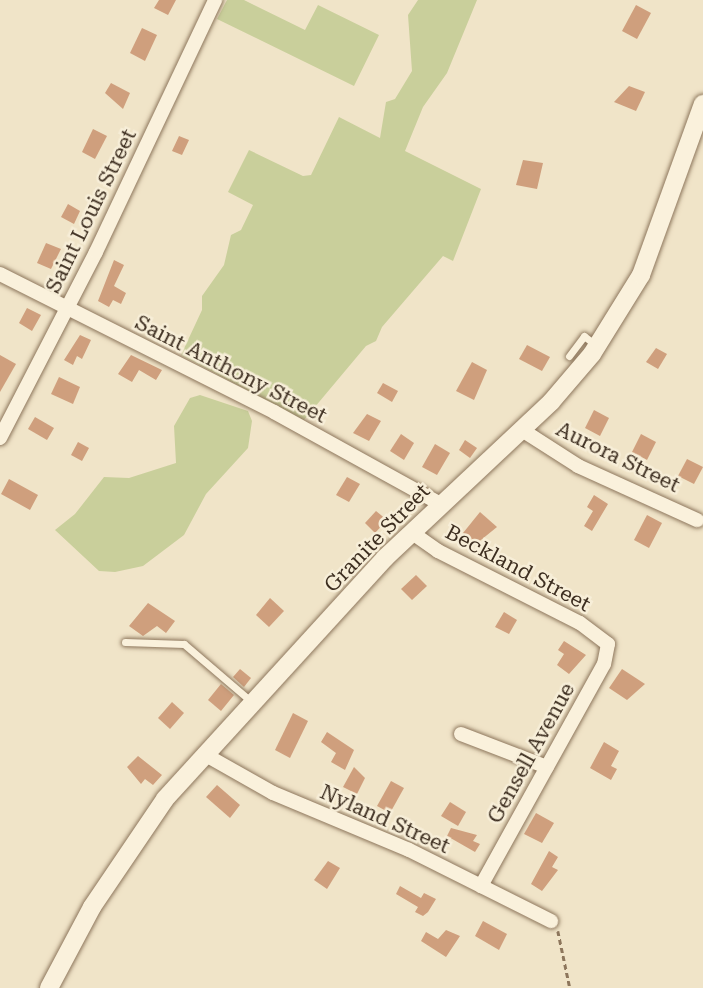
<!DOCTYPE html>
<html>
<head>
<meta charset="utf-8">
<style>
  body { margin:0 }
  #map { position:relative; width:703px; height:988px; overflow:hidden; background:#f0e4c8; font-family:"Roboto Serif",serif }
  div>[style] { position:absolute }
  .green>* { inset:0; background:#c9cf9b }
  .building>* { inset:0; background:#cf9f7d }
  .path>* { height:2.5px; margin-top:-1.25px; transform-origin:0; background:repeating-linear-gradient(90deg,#8d765c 0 5px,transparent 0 8.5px) }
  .roads { filter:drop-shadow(0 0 2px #8d765c) drop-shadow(0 0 2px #8d765c) }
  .service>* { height:7px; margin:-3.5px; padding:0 3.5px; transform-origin:3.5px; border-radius:3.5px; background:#faf1dc }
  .minor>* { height:14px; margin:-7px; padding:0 7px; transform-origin:7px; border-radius:7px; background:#faf1dc }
  .tertiary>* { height:18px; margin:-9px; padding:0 9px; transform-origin:9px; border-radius:9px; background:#faf1dc }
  span { translate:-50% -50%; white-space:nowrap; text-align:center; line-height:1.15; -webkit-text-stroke:5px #f7eed8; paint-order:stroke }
  .street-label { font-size:21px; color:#3d2e20 }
</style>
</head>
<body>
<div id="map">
  <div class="green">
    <div style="clip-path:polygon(227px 0,244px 0,305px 30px,318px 5px,379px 35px,354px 86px,217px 19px)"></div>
    <div style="clip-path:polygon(418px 0,477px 0,447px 73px,423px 107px,405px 151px,481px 189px,453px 261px,443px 256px,382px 327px,376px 341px,366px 346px,304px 420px,181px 355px,202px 310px,202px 296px,224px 265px,231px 235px,241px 230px,253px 205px,228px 192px,249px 150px,303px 176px,311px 175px,339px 117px,380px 138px,386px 102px,395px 99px,412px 71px,408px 15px)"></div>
    <div style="clip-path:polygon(200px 395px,248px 411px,252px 421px,248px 448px,206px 494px,184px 535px,143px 566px,115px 572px,99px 571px,55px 530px,75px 514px,104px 477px,129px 478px,176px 463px,174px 426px,190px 398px)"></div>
  </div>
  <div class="building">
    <div style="clip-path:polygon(159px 0,176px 0,168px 15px,154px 8px)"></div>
    <div style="clip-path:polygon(636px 5px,651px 13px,637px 39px,622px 31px)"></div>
    <div style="clip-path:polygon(142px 28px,157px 35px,145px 61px,130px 53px)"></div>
    <div style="clip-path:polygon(111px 83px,130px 93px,123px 109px,105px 93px)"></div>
    <div style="clip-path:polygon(629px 86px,645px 92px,636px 111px,614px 102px)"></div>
    <div style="clip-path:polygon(93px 129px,107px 136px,95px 159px,82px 152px)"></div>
    <div style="clip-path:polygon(179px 136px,189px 140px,182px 155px,172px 151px)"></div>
    <div style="clip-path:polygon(523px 160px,543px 163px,537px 189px,516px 185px)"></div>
    <div style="clip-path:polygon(68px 204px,80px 211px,74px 224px,61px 217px)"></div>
    <div style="clip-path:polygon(46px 243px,61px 249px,51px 269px,37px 263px)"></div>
    <div style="clip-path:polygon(114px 260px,124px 265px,114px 286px,126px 293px,121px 304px,113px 300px,109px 307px,98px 301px)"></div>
    <div style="clip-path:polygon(27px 308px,41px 315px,32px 331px,19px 323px)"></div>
    <div style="clip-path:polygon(80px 335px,91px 340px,82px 359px,77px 356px,73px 365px,64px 360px)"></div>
    <div style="clip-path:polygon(527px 345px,550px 357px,542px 371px,519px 359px)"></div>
    <div style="clip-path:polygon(656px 348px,667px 354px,658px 369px,646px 362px)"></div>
    <div style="clip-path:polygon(0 355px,16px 364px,0 392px)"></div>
    <div style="clip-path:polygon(131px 355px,162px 370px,156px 380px,139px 370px,132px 382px,118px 374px)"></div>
    <div style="clip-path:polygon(472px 362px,487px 370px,474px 400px,456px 391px)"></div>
    <div style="clip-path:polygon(59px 377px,80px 387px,73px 404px,51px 394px)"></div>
    <div style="clip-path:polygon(383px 383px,398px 391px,392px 402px,377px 393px)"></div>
    <div style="clip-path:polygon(594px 410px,609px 418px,600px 436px,585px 428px)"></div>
    <div style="clip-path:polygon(367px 414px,381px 421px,369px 441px,353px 433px)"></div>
    <div style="clip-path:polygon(35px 417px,54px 428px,47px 440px,28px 429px)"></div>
    <div style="clip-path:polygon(401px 434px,414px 443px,404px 460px,390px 451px)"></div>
    <div style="clip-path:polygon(641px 434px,656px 442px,647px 460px,632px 452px)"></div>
    <div style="clip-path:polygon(465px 440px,477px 448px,470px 458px,459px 450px)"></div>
    <div style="clip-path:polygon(78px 442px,89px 448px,82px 461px,71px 455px)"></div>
    <div style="clip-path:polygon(435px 444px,450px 453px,437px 475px,422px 467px)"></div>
    <div style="clip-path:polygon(687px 459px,703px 467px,694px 484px,678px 476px)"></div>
    <div style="clip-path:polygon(347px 477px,360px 484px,349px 502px,336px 495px)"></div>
    <div style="clip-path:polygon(9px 479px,38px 495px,30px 510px,1px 494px)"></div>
    <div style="clip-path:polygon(594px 495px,608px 504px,592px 531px,584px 526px,593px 511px,587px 507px)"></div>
    <div style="clip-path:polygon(376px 511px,387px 520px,375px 533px,365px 523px)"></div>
    <div style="clip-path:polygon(480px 512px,497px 527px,476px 544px,463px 533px)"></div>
    <div style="clip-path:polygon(647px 515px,662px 523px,649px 548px,634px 540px)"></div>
    <div style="clip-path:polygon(416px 575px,427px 586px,412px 600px,401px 589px)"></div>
    <div style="clip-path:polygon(270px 598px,284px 611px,269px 627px,256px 615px)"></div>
    <div style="clip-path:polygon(148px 603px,175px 621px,166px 633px,157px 626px,143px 636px,129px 626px)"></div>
    <div style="clip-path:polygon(504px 612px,517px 620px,509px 634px,495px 627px)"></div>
    <div style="clip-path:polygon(564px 641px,586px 655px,569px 674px,557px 665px,564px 654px,558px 650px)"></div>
    <div style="clip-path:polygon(240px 669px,251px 678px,244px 687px,233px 677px)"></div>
    <div style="clip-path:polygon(622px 669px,645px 684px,627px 700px,609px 688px)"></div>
    <div style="clip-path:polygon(221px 684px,234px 695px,221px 711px,208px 700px)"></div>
    <div style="clip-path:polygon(172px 702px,184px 713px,170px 729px,158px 718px)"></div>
    <div style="clip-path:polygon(293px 713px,308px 721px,290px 758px,275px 750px)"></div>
    <div style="clip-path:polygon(327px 732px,354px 750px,345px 770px,331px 762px,336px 753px,321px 742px)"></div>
    <div style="clip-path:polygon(604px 742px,619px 751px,611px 766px,617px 769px,611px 780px,590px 768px)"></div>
    <div style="clip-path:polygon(138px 756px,162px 775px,153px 785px,145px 779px,141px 784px,127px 767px)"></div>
    <div style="clip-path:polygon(354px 767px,365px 778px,357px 794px,343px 787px)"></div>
    <div style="clip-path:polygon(391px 781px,404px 788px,390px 813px,377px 806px)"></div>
    <div style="clip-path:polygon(217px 785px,240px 805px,230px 818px,206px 797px)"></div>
    <div style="clip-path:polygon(450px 802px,466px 812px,458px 826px,441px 816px)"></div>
    <div style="clip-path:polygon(536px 813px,554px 823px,542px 843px,524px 834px)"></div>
    <div style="clip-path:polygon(451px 828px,477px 835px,473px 841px,480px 844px,475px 852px,447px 836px)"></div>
    <div style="clip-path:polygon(549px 851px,558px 857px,552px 867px,558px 870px,542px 891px,531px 884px)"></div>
    <div style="clip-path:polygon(328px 861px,340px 868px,327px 889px,314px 880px)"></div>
    <div style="clip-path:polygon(400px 886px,421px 898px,424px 893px,436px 899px,428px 912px,423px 916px,415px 912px,418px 907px,396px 894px)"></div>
    <div style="clip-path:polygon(483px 921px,507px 934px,499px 950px,475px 936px)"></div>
    <div style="clip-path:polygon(446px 930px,460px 936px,446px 957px,421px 941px,426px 932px,438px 939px)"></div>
  </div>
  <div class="path">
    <div style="left:558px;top:931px;width:58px;rotate:78.1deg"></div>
  </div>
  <div class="roads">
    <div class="service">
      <div style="left:569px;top:356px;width:25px;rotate:-53deg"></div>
      <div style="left:584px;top:336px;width:16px;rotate:38deg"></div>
      <div style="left:125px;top:642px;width:59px;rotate:1.9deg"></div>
      <div style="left:184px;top:644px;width:89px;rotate:40.5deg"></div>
    </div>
    <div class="minor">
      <div style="left:0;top:274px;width:307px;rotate:26.7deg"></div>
      <div style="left:274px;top:412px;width:191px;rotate:28.9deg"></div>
      <div style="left:522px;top:430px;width:67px;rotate:32.7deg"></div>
      <div style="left:578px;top:466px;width:131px;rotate:24.4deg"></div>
      <div style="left:0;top:438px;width:209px;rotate:-62.7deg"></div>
      <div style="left:96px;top:252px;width:279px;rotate:-64.7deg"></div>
      <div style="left:411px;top:532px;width:33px;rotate:35deg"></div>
      <div style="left:438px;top:551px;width:159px;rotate:26.9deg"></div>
      <div style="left:580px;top:623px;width:35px;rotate:37deg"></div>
      <div style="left:608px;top:644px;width:20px;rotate:101deg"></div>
      <div style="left:604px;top:664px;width:254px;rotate:119deg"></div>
      <div style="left:461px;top:734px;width:92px;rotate:21deg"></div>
      <div style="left:204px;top:754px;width:79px;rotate:29.5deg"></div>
      <div style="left:273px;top:793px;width:147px;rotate:22.7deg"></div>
      <div style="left:409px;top:850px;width:159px;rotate:26.6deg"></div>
    </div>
    <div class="tertiary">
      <div style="left:49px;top:988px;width:92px;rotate:-62deg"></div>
      <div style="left:92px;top:907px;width:130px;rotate:-55.9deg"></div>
      <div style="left:165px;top:799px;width:326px;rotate:-47.6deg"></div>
      <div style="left:385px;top:558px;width:228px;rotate:-43.2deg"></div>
      <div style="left:551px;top:402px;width:63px;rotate:-49.5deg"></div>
      <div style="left:592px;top:354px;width:93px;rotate:-58.2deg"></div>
      <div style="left:641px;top:275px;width:182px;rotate:-70.1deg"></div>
    </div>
  </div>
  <div class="street-label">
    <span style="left:91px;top:211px;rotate:-64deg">Saint Louis Street</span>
    <span style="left:231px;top:369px;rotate:27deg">Saint Anthony Street</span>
    <span style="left:618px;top:457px;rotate:26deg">Aurora Street</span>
    <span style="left:377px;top:538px;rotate:-46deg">Granite Street</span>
    <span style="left:518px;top:568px;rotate:28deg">Beckland Street</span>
    <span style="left:531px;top:753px;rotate:-61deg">Gensell Avenue</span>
    <span style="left:385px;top:819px;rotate:24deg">Nyland Street</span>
  </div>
</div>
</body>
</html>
